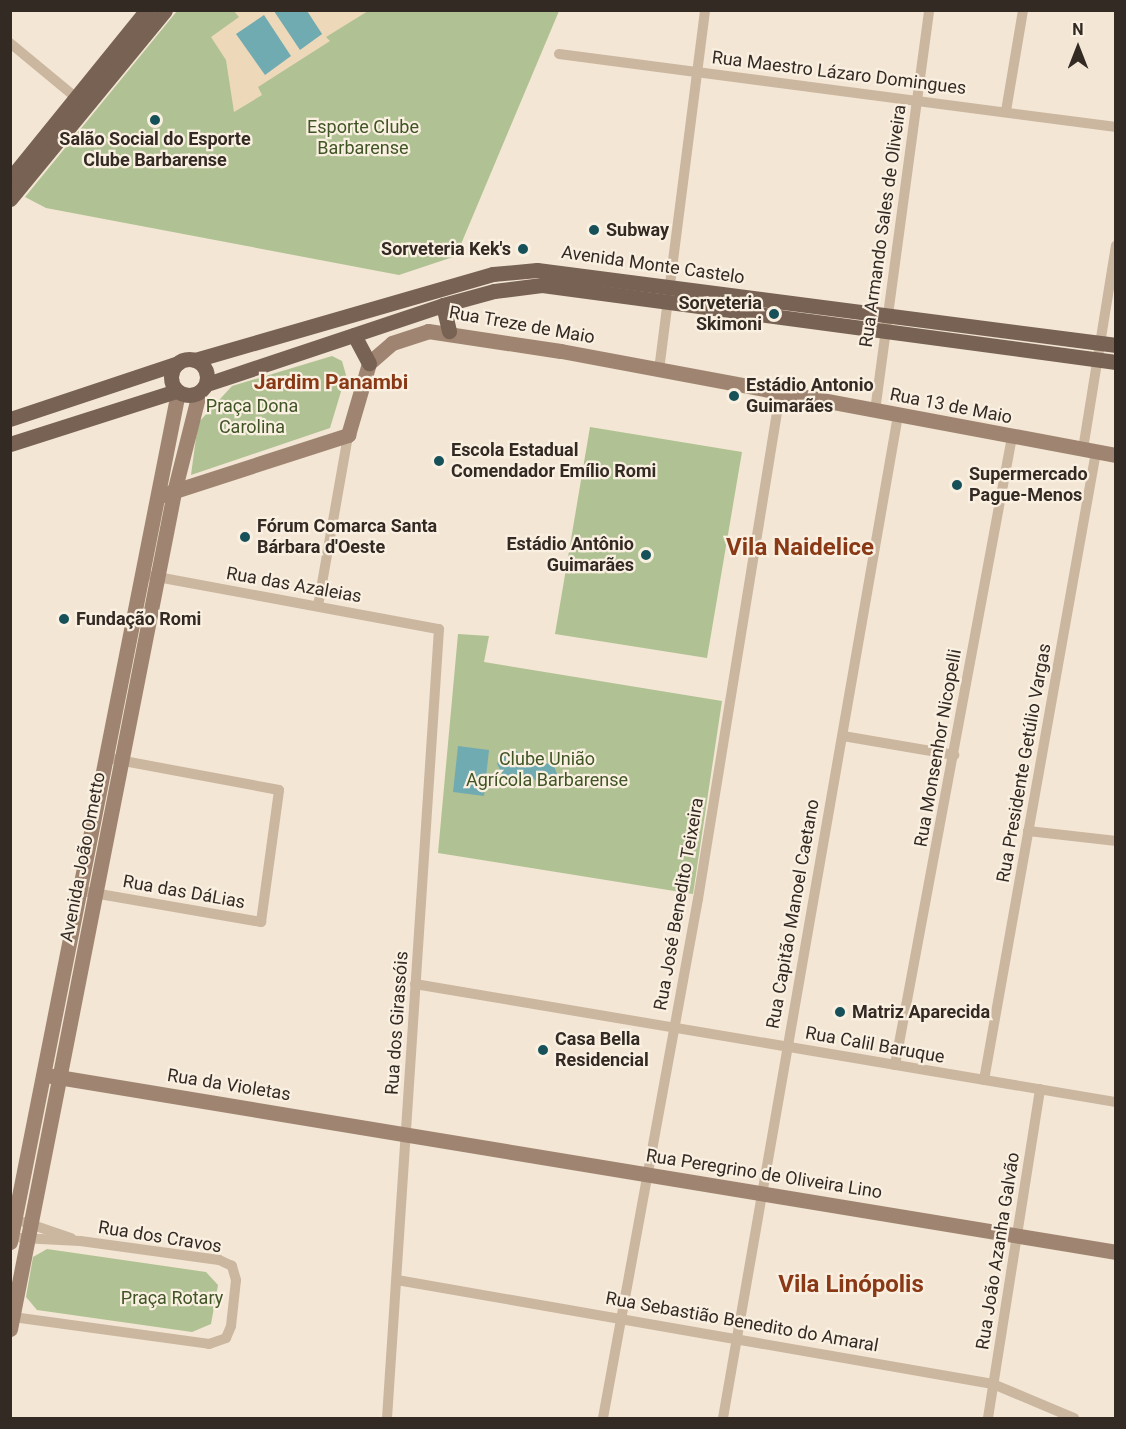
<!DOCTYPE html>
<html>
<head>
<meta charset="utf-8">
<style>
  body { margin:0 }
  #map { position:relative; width:1126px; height:1429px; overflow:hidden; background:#f3e6d4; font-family:Roboto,sans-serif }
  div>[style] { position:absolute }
  .green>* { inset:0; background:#b0c293 }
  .plaza>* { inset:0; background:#edd9b9 }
  .water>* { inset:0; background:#71abb2 }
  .street>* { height:10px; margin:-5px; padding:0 5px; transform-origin:5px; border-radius:5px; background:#cbb6a0 }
  .secondary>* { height:15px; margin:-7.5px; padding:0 7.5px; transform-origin:7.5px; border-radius:7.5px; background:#9f8571 }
  .primary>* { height:15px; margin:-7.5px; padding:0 7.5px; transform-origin:7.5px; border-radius:7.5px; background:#786253 }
  .primary>.ring { margin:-7.5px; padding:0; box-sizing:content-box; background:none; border:15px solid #786253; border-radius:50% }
  .dots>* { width:16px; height:16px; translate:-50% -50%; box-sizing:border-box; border:3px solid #faf0e1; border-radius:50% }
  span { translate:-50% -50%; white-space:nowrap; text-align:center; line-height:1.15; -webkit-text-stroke:4.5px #faf0e1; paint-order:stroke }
  .street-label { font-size:18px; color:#342a24 }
  .park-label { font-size:18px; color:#405525 }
  .poi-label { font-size:18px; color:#342a24; font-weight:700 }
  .left { translate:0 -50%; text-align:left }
  .right { translate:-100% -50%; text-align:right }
  .quarter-label { font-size:21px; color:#8a3916; font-weight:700 }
  .district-label { font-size:24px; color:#8a3916; font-weight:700 }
  .frame { position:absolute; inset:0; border:12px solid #342a24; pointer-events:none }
  .north { position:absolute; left:1048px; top:18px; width:60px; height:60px; -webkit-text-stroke:4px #faf0e1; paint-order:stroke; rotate:0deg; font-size:16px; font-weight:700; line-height:24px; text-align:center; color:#342a24 }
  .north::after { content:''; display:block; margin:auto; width:21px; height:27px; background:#342a24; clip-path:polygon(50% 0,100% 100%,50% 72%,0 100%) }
</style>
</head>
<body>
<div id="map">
  <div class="green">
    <div style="clip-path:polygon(177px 11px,559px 11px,456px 256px,399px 275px,46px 208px,25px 197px)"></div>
    <div style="clip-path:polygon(332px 356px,342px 361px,346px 375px,330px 428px,191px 475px,198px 423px,232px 386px)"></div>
    <div style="clip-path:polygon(590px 427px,742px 452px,707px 658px,555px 634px)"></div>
    <div style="clip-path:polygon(458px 634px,489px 636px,484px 662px,722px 701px,693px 894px,438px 853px)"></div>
    <div style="clip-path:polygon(47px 1249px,206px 1272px,218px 1285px,211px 1324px,192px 1332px,37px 1310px,26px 1297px,33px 1257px)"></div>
  </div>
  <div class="plaza">
    <div style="clip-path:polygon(234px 11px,274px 11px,300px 49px,322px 34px,307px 11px,368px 11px,326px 37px,330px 41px,258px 87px,262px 95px,234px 112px,226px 60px,211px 37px,239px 17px)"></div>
  </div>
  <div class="water">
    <div style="clip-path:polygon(274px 11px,307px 11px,322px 34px,300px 50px)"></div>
    <div style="clip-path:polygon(264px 15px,291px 56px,265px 75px,236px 34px)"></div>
    <div style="clip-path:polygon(458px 746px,489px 750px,484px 796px,453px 792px)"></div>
    <div style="clip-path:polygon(513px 750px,554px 766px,559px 779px,544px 787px,530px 776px,519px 776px,508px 785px,497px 764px,501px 754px)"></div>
  </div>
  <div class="street">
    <div style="left:10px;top:43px;width:91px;rotate:39.6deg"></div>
    <div style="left:559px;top:54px;width:562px;rotate:7.47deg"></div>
    <div style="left:1006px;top:111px;width:102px;rotate:-80.4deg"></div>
    <div style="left:659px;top:370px;width:363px;rotate:-82.7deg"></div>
    <div style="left:875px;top:411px;width:405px;rotate:-82.3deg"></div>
    <div style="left:1083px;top:449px;width:206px;rotate:-80.8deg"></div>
    <div style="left:152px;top:576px;width:292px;rotate:10.5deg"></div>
    <div style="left:439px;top:629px;width:791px;rotate:93.77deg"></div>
    <div style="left:318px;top:606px;width:174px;rotate:-80deg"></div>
    <div style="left:843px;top:736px;width:113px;rotate:9.7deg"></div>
    <div style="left:1028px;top:831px;width:89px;rotate:6.5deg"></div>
    <div style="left:82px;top:891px;width:182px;rotate:9.8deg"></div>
    <div style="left:261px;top:922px;width:133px;rotate:-82.2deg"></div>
    <div style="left:279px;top:790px;width:174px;rotate:-169.4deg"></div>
    <div style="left:415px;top:984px;width:711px;rotate:9.56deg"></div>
    <div style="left:895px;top:1065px;width:639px;rotate:-79.45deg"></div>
    <div style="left:984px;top:1080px;width:638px;rotate:-79.89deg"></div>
    <div style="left:24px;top:1222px;width:50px;rotate:18.8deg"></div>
    <div style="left:397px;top:1280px;width:605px;rotate:9.9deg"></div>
    <div style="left:993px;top:1384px;width:88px;rotate:22.8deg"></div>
    <div style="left:13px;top:1317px;width:198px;rotate:7.8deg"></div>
    <div style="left:209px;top:1344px;width:18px;rotate:-19deg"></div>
    <div style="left:226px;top:1338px;width:13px;rotate:-67deg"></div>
    <div style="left:231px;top:1326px;width:46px;rotate:-83.8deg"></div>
    <div style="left:236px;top:1280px;width:15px;rotate:-106deg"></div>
    <div style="left:232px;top:1266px;width:14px;rotate:-155deg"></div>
    <div style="left:219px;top:1260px;width:140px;rotate:-172.2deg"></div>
    <div style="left:80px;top:1241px;width:59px;rotate:-177.1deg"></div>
    <div style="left:603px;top:1418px;width:528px;rotate:-79.63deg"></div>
    <div style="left:698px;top:899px;width:512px;rotate:-80.78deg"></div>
    <div style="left:723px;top:1418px;width:1018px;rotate:-80.1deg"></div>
    <div style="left:988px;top:1418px;width:333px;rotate:-81deg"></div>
  </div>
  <div class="secondary">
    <div style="left:159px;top:496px;width:199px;rotate:-17.9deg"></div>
    <div style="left:348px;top:435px;width:75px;rotate:-73.7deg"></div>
    <div style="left:369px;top:363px;width:30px;rotate:-41deg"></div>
    <div style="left:392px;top:343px;width:38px;rotate:-18deg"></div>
    <div style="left:428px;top:331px;width:134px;rotate:8.6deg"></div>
    <div style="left:561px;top:351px;width:565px;rotate:10.61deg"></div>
    <div style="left:46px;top:1075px;width:1085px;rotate:9.39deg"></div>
    <div style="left:10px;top:1242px;width:866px;rotate:-78.82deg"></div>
    <div style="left:10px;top:1329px;width:853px;rotate:-78.91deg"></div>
    <div style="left:174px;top:492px;width:102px;rotate:-75.8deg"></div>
  </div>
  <div class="primary">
    <div style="left:10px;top:179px;width:218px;rotate:-51deg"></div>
    <div style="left:10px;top:199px;width:244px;rotate:-50.6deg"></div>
    <div style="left:443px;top:305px;width:27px;rotate:77deg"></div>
    <div style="left:354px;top:335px;width:32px;rotate:62deg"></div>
    <div class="ring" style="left:171px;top:359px;width:21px;height:21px"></div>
    <div style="left:195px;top:360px;width:310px;rotate:-16.1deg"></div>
    <div style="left:493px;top:274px;width:44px;rotate:-5.2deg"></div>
    <div style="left:537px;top:270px;width:584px;rotate:7.38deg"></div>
    <div style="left:207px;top:384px;width:249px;rotate:-18.5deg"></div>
    <div style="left:443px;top:305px;width:53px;rotate:-15.4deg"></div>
    <div style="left:494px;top:291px;width:48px;rotate:-7.1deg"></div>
    <div style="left:542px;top:285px;width:579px;rotate:7.64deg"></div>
    <div style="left:10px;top:419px;width:177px;rotate:-18.4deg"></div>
    <div style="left:10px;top:444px;width:174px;rotate:-17.7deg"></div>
  </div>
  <div class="dots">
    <div style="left:155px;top:120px;background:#165059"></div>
    <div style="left:594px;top:230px;background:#165059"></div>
    <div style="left:523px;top:249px;background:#165059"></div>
    <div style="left:774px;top:314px;background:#165059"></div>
    <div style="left:734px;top:396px;background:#165059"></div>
    <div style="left:439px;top:461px;background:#165059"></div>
    <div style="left:957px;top:485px;background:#165059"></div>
    <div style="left:245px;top:537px;background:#165059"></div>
    <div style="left:646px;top:555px;background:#165059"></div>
    <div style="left:64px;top:619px;background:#165059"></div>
    <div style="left:840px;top:1012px;background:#165059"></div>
    <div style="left:543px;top:1050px;background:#165059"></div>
  </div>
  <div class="street-label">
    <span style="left:839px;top:73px;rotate:7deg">Rua Maestro Lázaro Domingues</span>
    <span style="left:883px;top:226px;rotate:-82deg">Rua Armando Sales de Oliveira</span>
    <span style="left:653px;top:265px;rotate:8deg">Avenida Monte Castelo</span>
    <span style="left:522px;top:325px;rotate:10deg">Rua Treze de Maio</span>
    <span style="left:951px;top:406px;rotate:11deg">Rua 13 de Maio</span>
    <span style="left:294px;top:585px;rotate:10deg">Rua das Azaleias</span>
    <span style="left:938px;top:748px;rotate:-80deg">Rua Monsenhor Nicopelli</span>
    <span style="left:1024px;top:763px;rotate:-80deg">Rua Presidente Getúlio Vargas</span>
    <span style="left:83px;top:857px;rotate:-79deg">Avenida João Ometto</span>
    <span style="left:184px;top:892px;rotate:10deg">Rua das DáLias</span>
    <span style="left:679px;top:904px;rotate:-80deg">Rua José Benedito Teixeira</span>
    <span style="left:793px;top:914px;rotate:-80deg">Rua Capitão Manoel Caetano</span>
    <span style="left:397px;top:1023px;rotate:-86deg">Rua dos Girassóis</span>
    <span style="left:875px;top:1045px;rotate:10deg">Rua Calil Baruque</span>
    <span style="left:229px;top:1085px;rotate:9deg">Rua da Violetas</span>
    <span style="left:764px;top:1174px;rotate:9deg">Rua Peregrino de Oliveira Lino</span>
    <span style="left:160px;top:1237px;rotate:9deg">Rua dos Cravos</span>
    <span style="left:998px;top:1251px;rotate:-81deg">Rua João Azanha Galvão</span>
    <span style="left:742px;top:1322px;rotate:10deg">Rua Sebastião Benedito do Amaral</span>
  </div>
  <div class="park-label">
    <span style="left:363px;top:138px">Esporte Clube<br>Barbarense</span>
    <span style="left:252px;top:417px">Praça Dona<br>Carolina</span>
    <span style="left:547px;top:770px">Clube União<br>Agrícola Barbarense</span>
    <span style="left:172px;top:1298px">Praça Rotary</span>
  </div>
  <div class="poi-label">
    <span style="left:155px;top:150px">Salão Social do Esporte<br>Clube Barbarense</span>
    <span class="left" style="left:606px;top:230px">Subway</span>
    <span class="right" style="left:511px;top:249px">Sorveteria Kek's</span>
    <span class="right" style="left:762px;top:314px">Sorveteria<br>Skimoni</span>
    <span class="left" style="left:746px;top:396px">Estádio Antonio<br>Guimarães</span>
    <span class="left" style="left:451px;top:461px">Escola Estadual<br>Comendador Emílio Romi</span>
    <span class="left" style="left:969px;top:485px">Supermercado<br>Pague-Menos</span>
    <span class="left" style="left:257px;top:537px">Fórum Comarca Santa<br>Bárbara d'Oeste</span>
    <span class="right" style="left:634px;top:555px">Estádio Antônio<br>Guimarães</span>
    <span class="left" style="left:76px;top:619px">Fundação Romi</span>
    <span class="left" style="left:852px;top:1012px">Matriz Aparecida</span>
    <span class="left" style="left:555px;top:1050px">Casa Bella<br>Residencial</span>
  </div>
  <div class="quarter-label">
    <span style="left:331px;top:382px">Jardim Panambi</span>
  </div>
  <div class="district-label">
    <span style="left:800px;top:548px">Vila Naidelice</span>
    <span style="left:851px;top:1285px">Vila Linópolis</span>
  </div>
  <div class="frame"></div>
  <div class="north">N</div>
</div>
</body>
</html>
